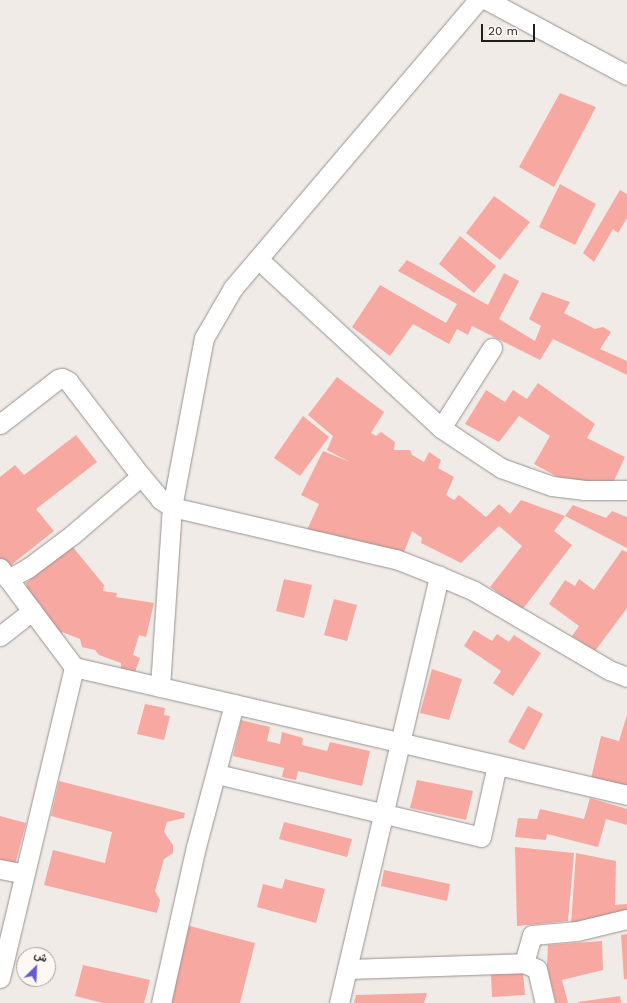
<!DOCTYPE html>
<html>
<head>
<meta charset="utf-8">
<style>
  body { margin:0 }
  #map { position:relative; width:627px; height:1003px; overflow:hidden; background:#f1ebe8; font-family:"Work Sans",Vazirmatn,sans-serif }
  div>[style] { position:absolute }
  .building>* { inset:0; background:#f7a8a1 }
  .roads { filter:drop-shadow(0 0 1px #97928f) drop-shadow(0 0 1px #97928f) }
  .minor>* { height:19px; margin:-9.5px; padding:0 9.5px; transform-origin:9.5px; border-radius:9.5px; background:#fff }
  span { translate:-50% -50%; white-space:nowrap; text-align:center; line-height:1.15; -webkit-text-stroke:3px #fef8f5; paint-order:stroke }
  .north { position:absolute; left:16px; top:947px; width:40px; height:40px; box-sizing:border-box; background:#fef8f5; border:1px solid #a5a19f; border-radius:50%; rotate:24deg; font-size:11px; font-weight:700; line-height:16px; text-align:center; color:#201e1d }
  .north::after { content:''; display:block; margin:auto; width:14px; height:18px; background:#645cd5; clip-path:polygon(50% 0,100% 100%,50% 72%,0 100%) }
  .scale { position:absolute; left:481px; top:24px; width:54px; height:18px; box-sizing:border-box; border:2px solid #201e1d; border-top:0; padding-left:5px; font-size:12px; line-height:14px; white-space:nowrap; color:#201e1d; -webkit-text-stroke:3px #fef8f5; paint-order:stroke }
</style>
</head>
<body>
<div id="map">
  <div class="building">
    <div style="clip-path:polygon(560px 93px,596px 107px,554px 187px,519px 167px)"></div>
    <div style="clip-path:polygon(560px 184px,596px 204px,575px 245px,539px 227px)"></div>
    <div style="clip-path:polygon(620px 190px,627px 194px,627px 218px,618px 233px,613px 229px,594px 262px,583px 253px)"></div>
    <div style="clip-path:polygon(494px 196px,530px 222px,500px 260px,466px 233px)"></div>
    <div style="clip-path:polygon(460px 236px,496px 266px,474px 293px,439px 264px)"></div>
    <div style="clip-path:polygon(407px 260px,488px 305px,504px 273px,519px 281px,499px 319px,535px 341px,541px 326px,529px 319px,542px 292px,570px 302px,564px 313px,595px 329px,603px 327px,611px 332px,600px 349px,627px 361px,627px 375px,553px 339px,540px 360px,472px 326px,468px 335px,457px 329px,449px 344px,413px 324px,390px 356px,352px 327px,380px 285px,446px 323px,457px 304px,398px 271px)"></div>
    <div style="clip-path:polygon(337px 377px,384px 412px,371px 433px,376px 436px,381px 432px,395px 442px,394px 450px,410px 450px,412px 455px,424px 462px,429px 452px,441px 460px,438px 468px,454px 477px,446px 495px,454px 500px,459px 495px,486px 517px,499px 504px,510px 514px,521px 500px,565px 516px,554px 531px,572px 545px,522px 610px,490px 587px,522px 546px,499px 526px,461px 563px,421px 543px,422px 538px,412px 531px,403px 555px,326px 533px,323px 537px,307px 530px,319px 504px,301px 495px,323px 451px,350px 462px,327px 450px,333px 436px,308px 415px)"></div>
    <div style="clip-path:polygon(538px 383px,595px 424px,587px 438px,625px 457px,612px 485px,563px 480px,534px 464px,550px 436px,519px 416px,499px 442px,465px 424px,486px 390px,505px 402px,513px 390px,527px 399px)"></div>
    <div style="clip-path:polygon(303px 416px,329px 437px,300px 476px,274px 458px)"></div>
    <div style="clip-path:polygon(76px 435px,97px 462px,36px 509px,54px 531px,6px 569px,0 561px,0 477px,15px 465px,24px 475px)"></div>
    <div style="clip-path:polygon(573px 505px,606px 518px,612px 511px,627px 517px,627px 548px,565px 516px)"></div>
    <div style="clip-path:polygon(72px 546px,104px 585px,103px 591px,117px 593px,116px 597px,154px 603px,146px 637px,139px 635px,133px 655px,140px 658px,134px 675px,121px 670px,121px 663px,99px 655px,95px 650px,82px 647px,80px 639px,62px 632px,53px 642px,19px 593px,27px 586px,26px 583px)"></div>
    <div style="clip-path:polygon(622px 550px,627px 552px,627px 608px,595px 651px,572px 636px,579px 626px,549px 604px,565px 580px,575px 586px,579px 579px,594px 590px)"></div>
    <div style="clip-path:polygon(284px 579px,312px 585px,304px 618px,276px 611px)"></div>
    <div style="clip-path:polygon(334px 599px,357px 605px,347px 641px,324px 635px)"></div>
    <div style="clip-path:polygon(474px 630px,492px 641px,497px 634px,509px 642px,514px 635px,541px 653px,513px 696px,493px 683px,501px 671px,464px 646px)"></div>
    <div style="clip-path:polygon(432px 669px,462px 679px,449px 720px,420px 713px)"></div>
    <div style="clip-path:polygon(145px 704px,165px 708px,164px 715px,170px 716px,164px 740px,137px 734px)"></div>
    <div style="clip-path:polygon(528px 706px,543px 714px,524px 750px,508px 742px)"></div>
    <div style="clip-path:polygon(627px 715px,627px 792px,590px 783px,601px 736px,619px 741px)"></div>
    <div style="clip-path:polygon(241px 720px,270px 727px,267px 741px,280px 744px,282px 732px,303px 738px,302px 745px,327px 751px,330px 742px,370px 751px,362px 786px,298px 771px,296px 780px,282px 777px,284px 768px,233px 756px)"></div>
    <div style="clip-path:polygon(417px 780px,473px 791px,466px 820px,410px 808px)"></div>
    <div style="clip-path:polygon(59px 781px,185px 813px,184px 818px,167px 822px,164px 832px,173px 845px,173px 853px,164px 859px,155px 891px,160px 900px,157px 913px,44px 885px,53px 850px,105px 863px,112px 832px,51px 816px)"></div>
    <div style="clip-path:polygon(590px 798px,627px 809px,627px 825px,606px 819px,598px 847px,547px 834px,546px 840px,515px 837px,518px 818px,537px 819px,540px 809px,584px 819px)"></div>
    <div style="clip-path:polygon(0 816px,26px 823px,14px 869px,0 865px)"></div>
    <div style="clip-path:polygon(284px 822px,352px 839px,347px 857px,279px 839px)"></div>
    <div style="clip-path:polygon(515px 847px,574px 853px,568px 921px,517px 926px)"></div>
    <div style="clip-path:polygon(576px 853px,616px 861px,615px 905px,627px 904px,627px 915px,571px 924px)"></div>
    <div style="clip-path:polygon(384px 870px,450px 884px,447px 901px,381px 886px)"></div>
    <div style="clip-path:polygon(285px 879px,325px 889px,316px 923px,257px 907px,263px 884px,282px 889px)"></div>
    <div style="clip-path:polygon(186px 925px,255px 943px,240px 1003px,172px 1003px)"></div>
    <div style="clip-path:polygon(627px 934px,627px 979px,624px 979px,621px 935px)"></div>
    <div style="clip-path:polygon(602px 941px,603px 970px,562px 980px,568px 1003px,556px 1003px,547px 966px,548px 945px)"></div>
    <div style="clip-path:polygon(83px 965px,150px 980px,144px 1003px,103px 1003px,75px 996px)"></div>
    <div style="clip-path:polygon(523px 973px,525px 995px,492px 997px,491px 974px)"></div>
    <div style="clip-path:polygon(427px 993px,424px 1003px,354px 1003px,356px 995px)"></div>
    <div style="clip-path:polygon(620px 996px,621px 1003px,578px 1003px,578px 1002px)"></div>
  </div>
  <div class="roads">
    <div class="minor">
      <div style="left:487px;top:0;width:159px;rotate:28.2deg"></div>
      <div style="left:258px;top:259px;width:249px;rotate:42.7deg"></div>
      <div style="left:441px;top:428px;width:72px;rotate:33.7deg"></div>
      <div style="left:501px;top:468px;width:54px;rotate:19.4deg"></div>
      <div style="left:552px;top:486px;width:31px;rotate:7deg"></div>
      <div style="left:583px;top:490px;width:44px"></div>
      <div style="left:0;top:424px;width:73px;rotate:-37.8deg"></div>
      <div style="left:58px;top:379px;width:4px;rotate:-14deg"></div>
      <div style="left:62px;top:378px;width:7px;rotate:27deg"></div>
      <div style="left:68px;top:381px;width:120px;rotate:52.5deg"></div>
      <div style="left:441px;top:428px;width:95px;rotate:-57.5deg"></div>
      <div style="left:0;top:568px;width:124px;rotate:53.2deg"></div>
      <div style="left:74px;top:667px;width:568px;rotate:13.03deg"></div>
      <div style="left:8px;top:579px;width:23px;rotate:-29deg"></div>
      <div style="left:28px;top:568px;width:55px;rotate:-36.9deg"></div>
      <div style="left:72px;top:535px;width:91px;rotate:-40.5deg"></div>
      <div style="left:141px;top:476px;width:30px;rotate:50deg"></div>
      <div style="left:160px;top:499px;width:14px;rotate:34deg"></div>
      <div style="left:172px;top:507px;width:230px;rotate:13.1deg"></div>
      <div style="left:396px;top:559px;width:46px;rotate:21.6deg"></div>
      <div style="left:439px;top:576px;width:38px;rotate:23deg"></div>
      <div style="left:474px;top:591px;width:156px;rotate:30.3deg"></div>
      <div style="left:609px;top:670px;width:19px;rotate:21deg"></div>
      <div style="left:0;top:636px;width:41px;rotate:-38deg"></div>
      <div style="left:160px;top:687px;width:180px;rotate:-86.2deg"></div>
      <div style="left:172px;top:507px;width:172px;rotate:-79.3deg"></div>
      <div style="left:204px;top:338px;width:58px;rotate:-59.9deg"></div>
      <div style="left:233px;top:288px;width:378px;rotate:-49.6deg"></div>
      <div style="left:217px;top:774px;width:271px;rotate:13.4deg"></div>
      <div style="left:481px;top:837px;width:74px;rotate:-77.5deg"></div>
      <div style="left:0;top:869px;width:25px;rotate:11deg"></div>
      <div style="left:524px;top:963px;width:29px;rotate:-74deg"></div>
      <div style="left:532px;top:935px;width:45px;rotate:-5.1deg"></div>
      <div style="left:577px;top:931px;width:51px;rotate:-13.5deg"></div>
      <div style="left:347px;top:969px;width:177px;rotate:-1.9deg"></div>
      <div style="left:524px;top:963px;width:14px;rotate:25deg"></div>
      <div style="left:537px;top:969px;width:35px;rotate:77deg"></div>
      <div style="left:0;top:978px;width:320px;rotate:-76.6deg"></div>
      <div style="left:161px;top:1003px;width:160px;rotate:-77.4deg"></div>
      <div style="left:196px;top:847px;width:148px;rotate:-75.1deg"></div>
      <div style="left:339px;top:1003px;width:439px;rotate:-76.8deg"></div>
    </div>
  </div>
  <div class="north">ش</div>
  <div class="scale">20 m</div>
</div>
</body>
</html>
